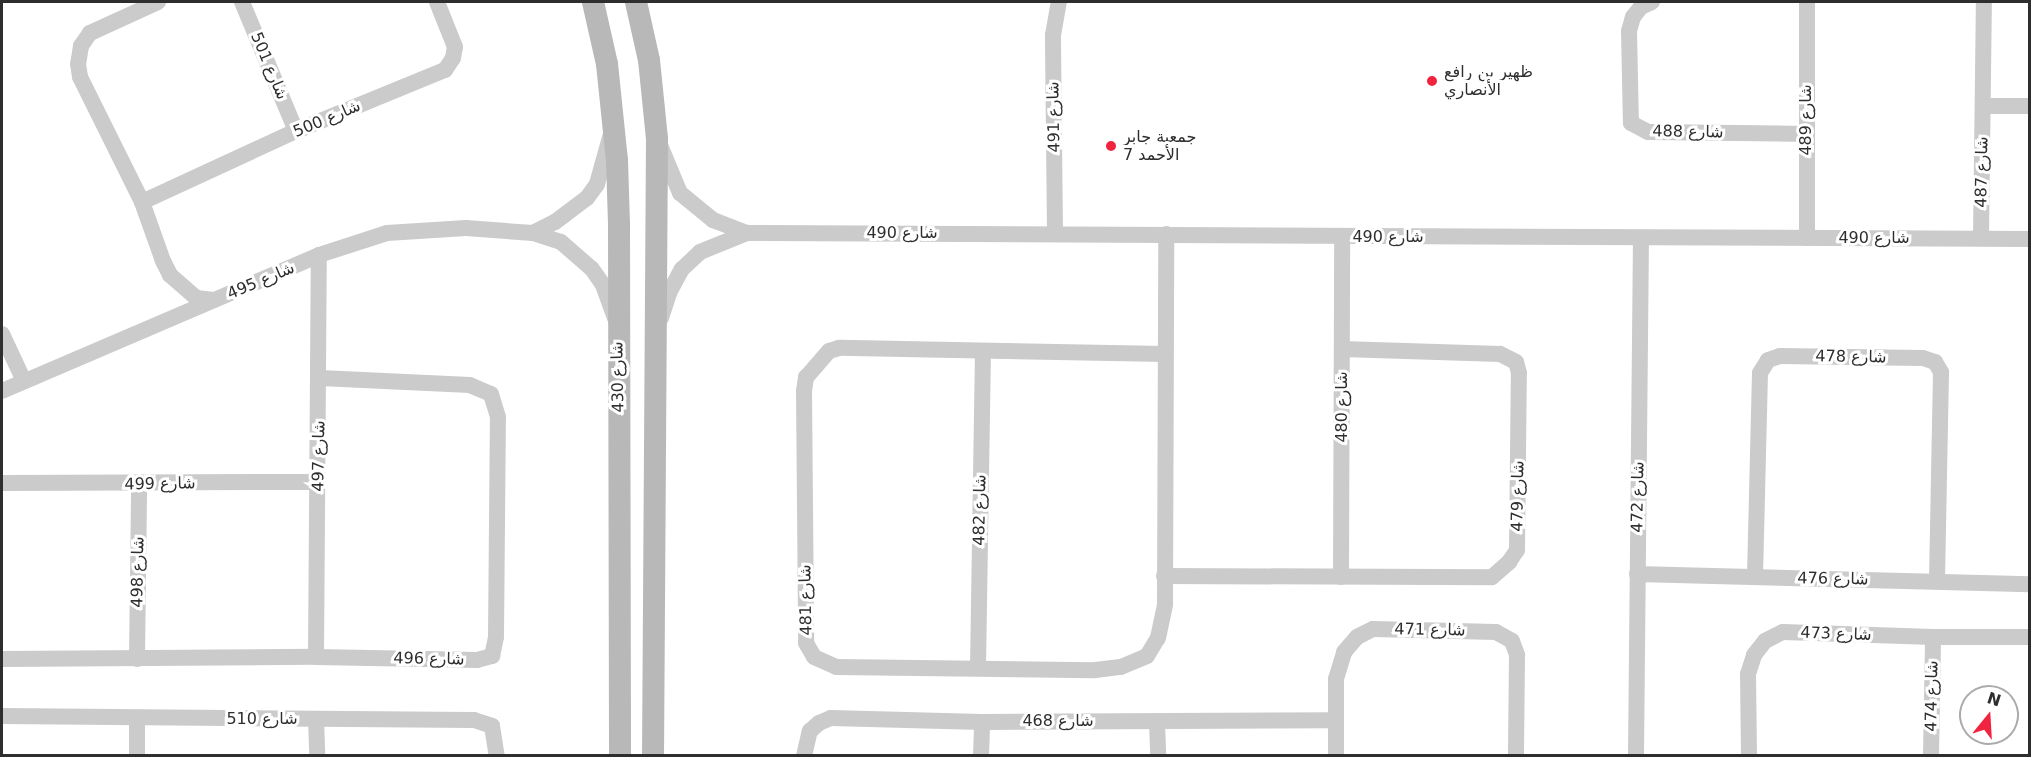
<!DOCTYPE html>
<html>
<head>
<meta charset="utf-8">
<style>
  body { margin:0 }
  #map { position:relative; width:2031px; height:757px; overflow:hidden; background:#fff; font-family:"DejaVu Sans","Noto Sans Arabic",sans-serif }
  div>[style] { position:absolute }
  .street>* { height:16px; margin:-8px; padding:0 8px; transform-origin:8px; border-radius:8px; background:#cbcbcb }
  .secondary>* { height:22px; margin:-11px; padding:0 11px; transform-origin:11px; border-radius:11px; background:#b8b8b8 }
  .dots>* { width:16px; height:16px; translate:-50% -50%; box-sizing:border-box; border:3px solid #fff; border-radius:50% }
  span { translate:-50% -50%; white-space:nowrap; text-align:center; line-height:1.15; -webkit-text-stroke:6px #fff; paint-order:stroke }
  .street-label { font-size:16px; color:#2e2e2e }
  .poi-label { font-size:16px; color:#2e2e2e }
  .left { translate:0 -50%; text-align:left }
  .frame { position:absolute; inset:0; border:3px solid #2e2e2e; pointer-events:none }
  .north { position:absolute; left:1959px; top:685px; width:60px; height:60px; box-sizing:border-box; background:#fff; border:2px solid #ababab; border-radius:50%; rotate:18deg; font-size:16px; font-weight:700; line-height:24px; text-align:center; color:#2e2e2e }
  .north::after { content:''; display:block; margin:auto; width:21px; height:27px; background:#f1243f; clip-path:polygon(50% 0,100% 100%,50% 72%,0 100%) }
</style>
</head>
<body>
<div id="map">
  <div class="street">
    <div style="left:158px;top:2px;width:75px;rotate:155.5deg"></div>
    <div style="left:90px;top:33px;width:16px;rotate:125deg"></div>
    <div style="left:81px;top:46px;width:18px;rotate:99deg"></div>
    <div style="left:78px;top:64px;width:13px;rotate:81deg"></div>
    <div style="left:80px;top:77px;width:140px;rotate:63.6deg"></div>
    <div style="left:142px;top:202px;width:63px;rotate:70.4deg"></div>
    <div style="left:163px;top:261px;width:16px;rotate:63deg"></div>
    <div style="left:170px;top:275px;width:35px;rotate:41deg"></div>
    <div style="left:196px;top:298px;width:18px;rotate:6deg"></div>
    <div style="left:242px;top:2px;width:140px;rotate:67.3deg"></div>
    <div style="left:1652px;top:2px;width:12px;rotate:156deg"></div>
    <div style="left:1641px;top:7px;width:13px;rotate:129deg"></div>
    <div style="left:1633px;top:17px;width:15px;rotate:106deg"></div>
    <div style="left:1629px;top:31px;width:92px;rotate:88.8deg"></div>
    <div style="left:1631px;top:123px;width:19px;rotate:28deg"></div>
    <div style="left:1648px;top:132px;width:158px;rotate:0.7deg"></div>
    <div style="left:1807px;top:2px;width:236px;rotate:90deg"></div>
    <div style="left:1983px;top:106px;width:47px"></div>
    <div style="left:660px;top:145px;width:52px;rotate:67.4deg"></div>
    <div style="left:680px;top:193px;width:43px;rotate:39.3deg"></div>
    <div style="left:713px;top:220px;width:36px;rotate:21deg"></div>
    <div style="left:142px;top:202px;width:170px;rotate:-24.8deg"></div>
    <div style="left:296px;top:131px;width:161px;rotate:-22.3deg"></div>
    <div style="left:445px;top:70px;width:14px;rotate:-56deg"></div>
    <div style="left:453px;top:58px;width:11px;rotate:-80deg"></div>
    <div style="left:455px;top:47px;width:48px;rotate:-111.8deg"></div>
    <div style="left:533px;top:233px;width:25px;rotate:-27deg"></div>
    <div style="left:555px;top:222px;width:40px;rotate:-37deg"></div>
    <div style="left:587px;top:198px;width:17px;rotate:-54deg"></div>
    <div style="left:597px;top:184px;width:49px;rotate:-74.5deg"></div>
    <div style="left:1055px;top:233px;width:198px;rotate:-90.6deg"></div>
    <div style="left:1053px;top:35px;width:34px;rotate:-80deg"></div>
    <div style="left:1981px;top:238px;width:236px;rotate:-89.3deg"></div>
    <div style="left:661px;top:318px;width:26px;rotate:-72deg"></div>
    <div style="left:669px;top:293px;width:27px;rotate:-62deg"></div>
    <div style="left:682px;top:269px;width:25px;rotate:-43deg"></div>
    <div style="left:700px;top:252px;width:51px;rotate:-22deg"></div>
    <div style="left:747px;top:233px;width:1283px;rotate:0.27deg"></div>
    <div style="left:2px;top:334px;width:52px;rotate:64.9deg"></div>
    <div style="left:1165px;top:354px;width:326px;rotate:-178.9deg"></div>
    <div style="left:839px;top:348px;width:10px;rotate:163deg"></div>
    <div style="left:829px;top:351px;width:35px;rotate:131deg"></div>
    <div style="left:806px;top:377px;width:14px;rotate:98deg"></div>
    <div style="left:804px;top:391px;width:252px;rotate:89.5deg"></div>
    <div style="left:806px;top:643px;width:16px;rotate:60deg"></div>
    <div style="left:814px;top:657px;width:24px;rotate:24deg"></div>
    <div style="left:836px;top:667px;width:259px;rotate:0.7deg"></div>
    <div style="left:1095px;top:670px;width:26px;rotate:-7deg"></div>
    <div style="left:1121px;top:667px;width:28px;rotate:-23deg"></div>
    <div style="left:1147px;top:656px;width:21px;rotate:-59deg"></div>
    <div style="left:1158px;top:638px;width:35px;rotate:-78deg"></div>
    <div style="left:1165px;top:604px;width:370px;rotate:-89.8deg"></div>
    <div style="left:2px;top:391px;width:345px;rotate:-23.2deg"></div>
    <div style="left:319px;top:255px;width:71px;rotate:-17.9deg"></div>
    <div style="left:387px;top:233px;width:79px;rotate:-3.6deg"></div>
    <div style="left:466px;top:228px;width:67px;rotate:4.3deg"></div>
    <div style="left:533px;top:233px;width:29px;rotate:18deg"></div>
    <div style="left:561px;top:242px;width:41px;rotate:41.1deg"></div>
    <div style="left:592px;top:269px;width:19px;rotate:55deg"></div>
    <div style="left:603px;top:285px;width:35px;rotate:70deg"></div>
    <div style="left:2px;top:483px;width:316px;rotate:-0.2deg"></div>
    <div style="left:1637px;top:574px;width:393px;rotate:1.5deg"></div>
    <div style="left:1164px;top:576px;width:328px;rotate:0.2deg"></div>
    <div style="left:1492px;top:577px;width:23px;rotate:-41deg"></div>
    <div style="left:1509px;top:562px;width:14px;rotate:-56deg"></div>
    <div style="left:1517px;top:550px;width:177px;rotate:-89.4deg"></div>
    <div style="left:1519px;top:373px;width:11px;rotate:-105deg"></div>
    <div style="left:1516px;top:362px;width:18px;rotate:-153deg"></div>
    <div style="left:1500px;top:354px;width:158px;rotate:-178.2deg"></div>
    <div style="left:1341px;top:577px;width:341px;rotate:-89.8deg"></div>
    <div style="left:1755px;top:577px;width:204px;rotate:-88.6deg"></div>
    <div style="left:1760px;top:373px;width:15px;rotate:-58deg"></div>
    <div style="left:1768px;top:360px;width:13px;rotate:-18deg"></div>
    <div style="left:1780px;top:356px;width:143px;rotate:0.8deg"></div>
    <div style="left:1923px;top:358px;width:13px;rotate:18deg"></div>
    <div style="left:1935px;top:362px;width:12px;rotate:59deg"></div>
    <div style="left:1941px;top:372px;width:209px;rotate:91.1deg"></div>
    <div style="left:316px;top:657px;width:402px;rotate:-89.6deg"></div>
    <div style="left:2px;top:659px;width:314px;rotate:-0.4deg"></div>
    <div style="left:316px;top:657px;width:161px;rotate:1.1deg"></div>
    <div style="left:477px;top:660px;width:16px;rotate:-15deg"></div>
    <div style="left:492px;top:656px;width:19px;rotate:-78deg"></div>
    <div style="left:496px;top:637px;width:220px;rotate:-89.5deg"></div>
    <div style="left:498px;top:417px;width:24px;rotate:-107deg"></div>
    <div style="left:491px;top:394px;width:23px;rotate:-157deg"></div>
    <div style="left:470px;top:385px;width:150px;rotate:-177.3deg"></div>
    <div style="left:137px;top:659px;width:175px;rotate:-89.3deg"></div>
    <div style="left:978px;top:668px;width:315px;rotate:-89.1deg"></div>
    <div style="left:2px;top:716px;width:472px;rotate:0.5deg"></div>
    <div style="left:474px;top:720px;width:19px;rotate:18deg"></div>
    <div style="left:492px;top:726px;width:30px;rotate:81deg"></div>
    <div style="left:137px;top:719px;width:37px;rotate:90deg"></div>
    <div style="left:316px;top:719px;width:37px;rotate:88deg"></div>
    <div style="left:1157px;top:721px;width:35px;rotate:88deg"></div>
    <div style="left:804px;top:756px;width:26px;rotate:-77deg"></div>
    <div style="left:810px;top:731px;width:12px;rotate:-42deg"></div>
    <div style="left:819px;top:723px;width:13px;rotate:-23deg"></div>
    <div style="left:831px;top:718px;width:151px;rotate:1.5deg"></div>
    <div style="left:982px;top:722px;width:354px;rotate:-0.3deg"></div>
    <div style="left:981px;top:756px;width:34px;rotate:-88deg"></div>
    <div style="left:1336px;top:756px;width:77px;rotate:-90deg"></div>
    <div style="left:1336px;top:679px;width:28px;rotate:-73deg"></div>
    <div style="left:1344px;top:652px;width:20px;rotate:-49deg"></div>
    <div style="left:1357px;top:637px;width:18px;rotate:-27deg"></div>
    <div style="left:1373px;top:629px;width:123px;rotate:1.4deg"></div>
    <div style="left:1496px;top:632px;width:18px;rotate:29deg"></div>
    <div style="left:1512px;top:641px;width:15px;rotate:70deg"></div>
    <div style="left:1517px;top:655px;width:101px;rotate:90.6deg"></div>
    <div style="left:1636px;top:756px;width:517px;rotate:-89.45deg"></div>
    <div style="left:1749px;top:756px;width:82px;rotate:-90.7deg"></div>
    <div style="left:1748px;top:674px;width:20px;rotate:-72deg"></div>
    <div style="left:1754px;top:655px;width:18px;rotate:-52deg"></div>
    <div style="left:1765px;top:641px;width:20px;rotate:-27deg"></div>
    <div style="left:1783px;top:632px;width:150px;rotate:1.9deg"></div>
    <div style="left:1933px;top:637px;width:97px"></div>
    <div style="left:1931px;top:756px;width:119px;rotate:-89deg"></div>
  </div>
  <div class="secondary">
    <div style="left:593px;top:2px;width:64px;rotate:77.3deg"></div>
    <div style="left:607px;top:64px;width:97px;rotate:84.1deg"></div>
    <div style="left:617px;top:160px;width:63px;rotate:88.2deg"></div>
    <div style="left:619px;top:223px;width:533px;rotate:89.89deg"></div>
    <div style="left:636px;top:2px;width:59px;rotate:77.4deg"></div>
    <div style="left:649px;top:60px;width:79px;rotate:84.2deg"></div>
    <div style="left:657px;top:139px;width:617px;rotate:90.37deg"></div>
  </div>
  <div class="dots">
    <div style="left:1432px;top:81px;background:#f1243f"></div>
    <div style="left:1111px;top:146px;background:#f1243f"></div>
  </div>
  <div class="street-label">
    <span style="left:269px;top:66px;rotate:67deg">شارع 501</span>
    <span style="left:1054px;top:117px;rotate:-91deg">شارع 491</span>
    <span style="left:327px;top:119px;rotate:-23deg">شارع 500</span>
    <span style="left:1806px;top:120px;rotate:-90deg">شارع 489</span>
    <span style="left:1688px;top:132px;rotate:1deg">شارع 488</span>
    <span style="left:1982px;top:172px;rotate:-89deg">شارع 487</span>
    <span style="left:902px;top:233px">شارع 490</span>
    <span style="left:1388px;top:237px">شارع 490</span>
    <span style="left:1874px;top:238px">شارع 490</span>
    <span style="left:261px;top:281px;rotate:-23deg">شارع 495</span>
    <span style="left:1851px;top:357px;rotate:1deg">شارع 478</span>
    <span style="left:618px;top:377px;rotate:-91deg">شارع 430</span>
    <span style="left:1342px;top:407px;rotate:-90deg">شارع 480</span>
    <span style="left:319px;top:456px;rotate:-89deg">شارع 497</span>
    <span style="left:160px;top:484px;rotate:-1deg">شارع 499</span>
    <span style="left:1518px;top:496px;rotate:-89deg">شارع 479</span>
    <span style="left:1638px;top:497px;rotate:-89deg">شارع 472</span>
    <span style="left:980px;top:510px;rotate:-89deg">شارع 482</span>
    <span style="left:138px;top:572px;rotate:-89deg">شارع 498</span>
    <span style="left:1833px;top:579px;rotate:1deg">شارع 476</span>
    <span style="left:806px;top:600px;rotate:-91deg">شارع 481</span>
    <span style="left:1430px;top:630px;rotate:1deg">شارع 471</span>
    <span style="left:1836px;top:634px;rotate:2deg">شارع 473</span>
    <span style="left:429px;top:659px;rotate:1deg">شارع 496</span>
    <span style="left:1932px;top:696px;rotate:-89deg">شارع 474</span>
    <span style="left:262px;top:719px">شارع 510</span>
    <span style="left:1058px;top:721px">شارع 468</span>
  </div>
  <div class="poi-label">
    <span class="left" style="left:1444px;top:81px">ظهير بن رافع<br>الأنصاري</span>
    <span class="left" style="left:1123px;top:146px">جمعية جابر<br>الأحمد 7</span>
  </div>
  <div class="frame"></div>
  <div class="north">N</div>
</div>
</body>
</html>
